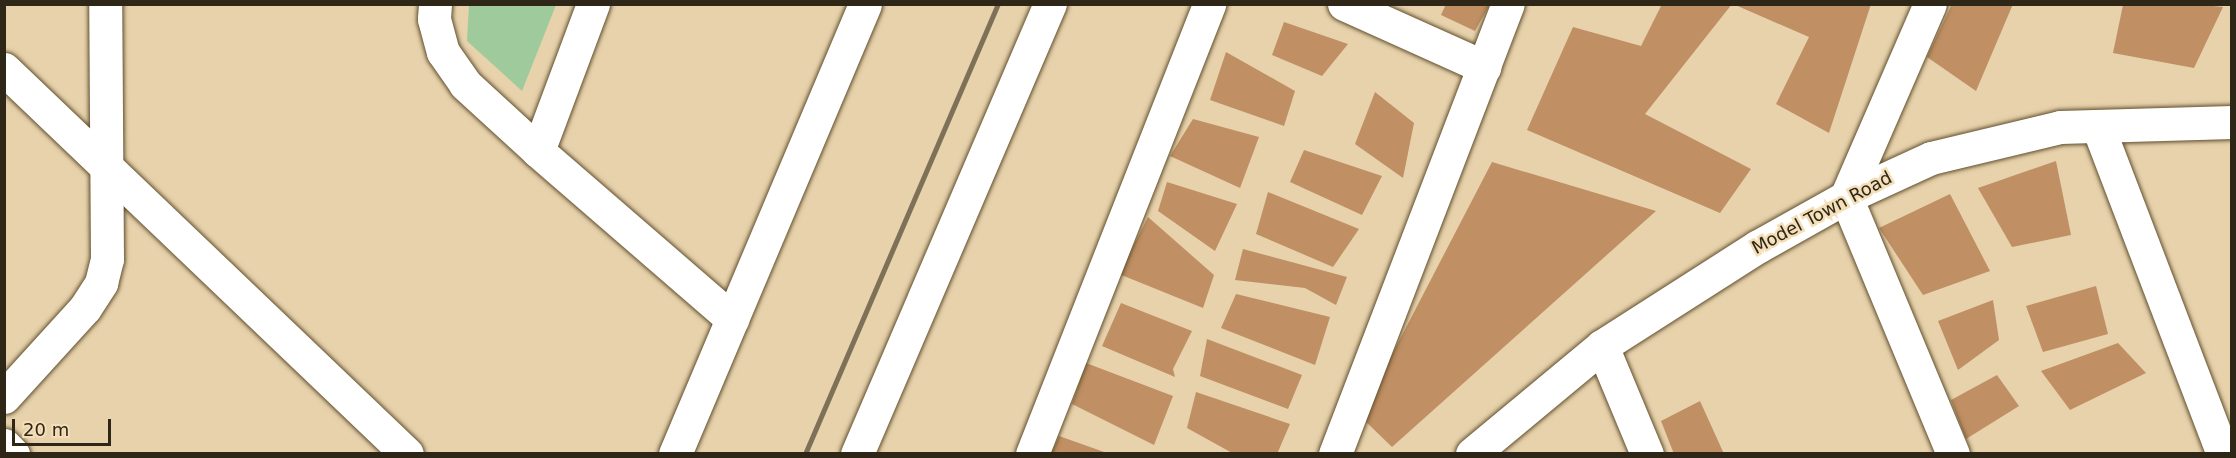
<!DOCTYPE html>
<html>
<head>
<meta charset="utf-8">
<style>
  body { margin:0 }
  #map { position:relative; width:2236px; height:458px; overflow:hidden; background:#e7d2ac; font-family:"DejaVu Sans",sans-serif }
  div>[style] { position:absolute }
  .green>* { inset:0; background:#9fca9b }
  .building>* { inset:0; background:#c08f63 }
  .roads { filter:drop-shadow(0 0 2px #614f2d) drop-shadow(0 0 2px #614f2d) }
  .minor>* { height:33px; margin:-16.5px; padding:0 16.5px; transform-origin:16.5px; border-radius:16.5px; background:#fff }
  .tertiary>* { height:33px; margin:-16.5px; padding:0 16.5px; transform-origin:16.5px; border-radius:16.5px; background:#fff }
  .rail>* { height:4.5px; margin:-2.25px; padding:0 2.25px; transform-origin:2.25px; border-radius:2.25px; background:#7f7158 }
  span { translate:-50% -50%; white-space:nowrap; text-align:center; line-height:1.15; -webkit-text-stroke:5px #f4dfb9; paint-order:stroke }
  .street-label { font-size:18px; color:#2e2617 }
  .frame { position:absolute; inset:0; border:6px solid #2e2617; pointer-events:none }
  .scale { position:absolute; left:12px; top:419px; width:99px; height:27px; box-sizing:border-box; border:3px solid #2e2617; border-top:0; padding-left:8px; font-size:18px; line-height:21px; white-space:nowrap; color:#2e2617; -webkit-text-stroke:4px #f4dfb9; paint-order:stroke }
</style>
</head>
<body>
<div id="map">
  <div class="green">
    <div style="clip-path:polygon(469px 5px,556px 5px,522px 91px,467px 41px)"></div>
  </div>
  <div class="building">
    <div style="clip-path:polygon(1446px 4px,1490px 4px,1475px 31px,1441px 15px)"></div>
    <div style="clip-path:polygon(1662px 4px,1732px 4px,1645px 114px,1751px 169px,1720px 213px,1527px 130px,1573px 27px,1641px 46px)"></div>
    <div style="clip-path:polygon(1733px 4px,1871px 4px,1829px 133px,1776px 104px,1809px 37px)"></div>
    <div style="clip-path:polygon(1952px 4px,2013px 4px,1976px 91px,1927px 57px)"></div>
    <div style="clip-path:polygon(2123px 5px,2204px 5px,2223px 7px,2194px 68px,2113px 53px)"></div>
    <div style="clip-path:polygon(1284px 22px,1348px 44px,1322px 76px,1272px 55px)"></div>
    <div style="clip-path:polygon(1226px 52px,1295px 91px,1284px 126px,1210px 100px)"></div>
    <div style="clip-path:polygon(1375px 92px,1414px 123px,1403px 178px,1355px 144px)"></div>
    <div style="clip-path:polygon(1193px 119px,1259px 137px,1240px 188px,1170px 156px)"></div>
    <div style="clip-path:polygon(1304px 150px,1382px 176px,1362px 215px,1290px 182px)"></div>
    <div style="clip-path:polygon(2056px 161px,2071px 235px,2012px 247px,1978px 188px)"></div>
    <div style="clip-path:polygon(1492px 162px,1656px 211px,1392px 447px,1360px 416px)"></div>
    <div style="clip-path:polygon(1167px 182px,1237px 204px,1215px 251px,1158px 211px)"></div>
    <div style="clip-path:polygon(1268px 192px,1359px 229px,1333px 267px,1256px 234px)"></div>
    <div style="clip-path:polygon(1950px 194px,1990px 271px,1923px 295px,1879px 228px)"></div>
    <div style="clip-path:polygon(1148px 217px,1214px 275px,1203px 308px,1119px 274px)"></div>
    <div style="clip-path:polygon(1243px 249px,1347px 277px,1336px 305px,1305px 288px,1235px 280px)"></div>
    <div style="clip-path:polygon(2096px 286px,2108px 334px,2043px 352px,2026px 306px)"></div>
    <div style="clip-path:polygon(1236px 294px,1330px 317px,1315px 365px,1221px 328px)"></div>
    <div style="clip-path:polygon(1993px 300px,1999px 340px,1958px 370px,1938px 321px)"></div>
    <div style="clip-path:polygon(1121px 303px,1192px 331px,1173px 369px,1175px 377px,1102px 346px)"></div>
    <div style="clip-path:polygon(1207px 339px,1302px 375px,1288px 409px,1200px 376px)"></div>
    <div style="clip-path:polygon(2118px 343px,2146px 373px,2070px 410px,2041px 371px)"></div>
    <div style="clip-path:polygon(1086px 363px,1173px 396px,1154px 445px,1072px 404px)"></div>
    <div style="clip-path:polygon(1997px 375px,2019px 406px,1966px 439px,1951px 400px)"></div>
    <div style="clip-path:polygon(1196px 392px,1290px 424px,1277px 454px,1234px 454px,1187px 428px)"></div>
    <div style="clip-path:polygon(1700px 401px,1724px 454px,1674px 454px,1661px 421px)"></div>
    <div style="clip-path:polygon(1059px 436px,1107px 453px,1107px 454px,1051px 454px)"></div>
  </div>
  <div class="roads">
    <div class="minor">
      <div style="left:435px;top:4px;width:15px;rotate:94deg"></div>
      <div style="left:434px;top:19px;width:34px;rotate:75deg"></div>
      <div style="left:443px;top:52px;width:39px;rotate:55deg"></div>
      <div style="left:465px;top:84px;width:99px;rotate:42.5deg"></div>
      <div style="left:593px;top:4px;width:157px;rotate:110.5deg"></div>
      <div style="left:538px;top:151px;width:257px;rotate:40.9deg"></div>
      <div style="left:1344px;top:4px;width:154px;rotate:24.2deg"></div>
      <div style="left:4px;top:69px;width:557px;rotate:43.69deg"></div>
      <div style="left:2098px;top:127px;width:350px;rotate:69.1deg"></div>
      <div style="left:1846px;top:197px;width:278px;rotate:67.4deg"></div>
      <div style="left:1602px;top:346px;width:117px;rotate:67.4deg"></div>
      <div style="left:4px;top:445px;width:13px;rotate:45deg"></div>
      <div style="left:675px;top:454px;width:488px;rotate:-67.1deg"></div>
      <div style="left:857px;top:454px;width:490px;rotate:-66.8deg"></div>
      <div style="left:1032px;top:454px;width:484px;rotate:-68.5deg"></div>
      <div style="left:1335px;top:454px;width:482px;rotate:-69deg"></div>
    </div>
    <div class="tertiary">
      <div style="left:1846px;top:197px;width:210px;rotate:-66.5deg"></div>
      <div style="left:4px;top:397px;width:120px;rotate:-47.7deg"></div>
      <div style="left:85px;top:308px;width:30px;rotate:-57deg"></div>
      <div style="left:101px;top:283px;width:25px;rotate:-76deg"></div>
      <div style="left:107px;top:259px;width:255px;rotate:-90.4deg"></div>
      <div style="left:1472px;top:454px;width:169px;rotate:-39.7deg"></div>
      <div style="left:1602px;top:346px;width:184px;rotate:-32.6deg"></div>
      <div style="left:1757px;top:247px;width:102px;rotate:-29.3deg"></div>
      <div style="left:1846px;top:197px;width:94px;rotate:-24.6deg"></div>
      <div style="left:1931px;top:158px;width:133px;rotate:-13.5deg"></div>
      <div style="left:2060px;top:127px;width:172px;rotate:-1.7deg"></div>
    </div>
  </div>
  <div class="rail">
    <div style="left:805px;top:454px;width:490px;rotate:-66.8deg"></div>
  </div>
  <div class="street-label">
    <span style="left:1822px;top:213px;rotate:-28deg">Model Town Road</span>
  </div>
  <div class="frame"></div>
  <div class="scale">20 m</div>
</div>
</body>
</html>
